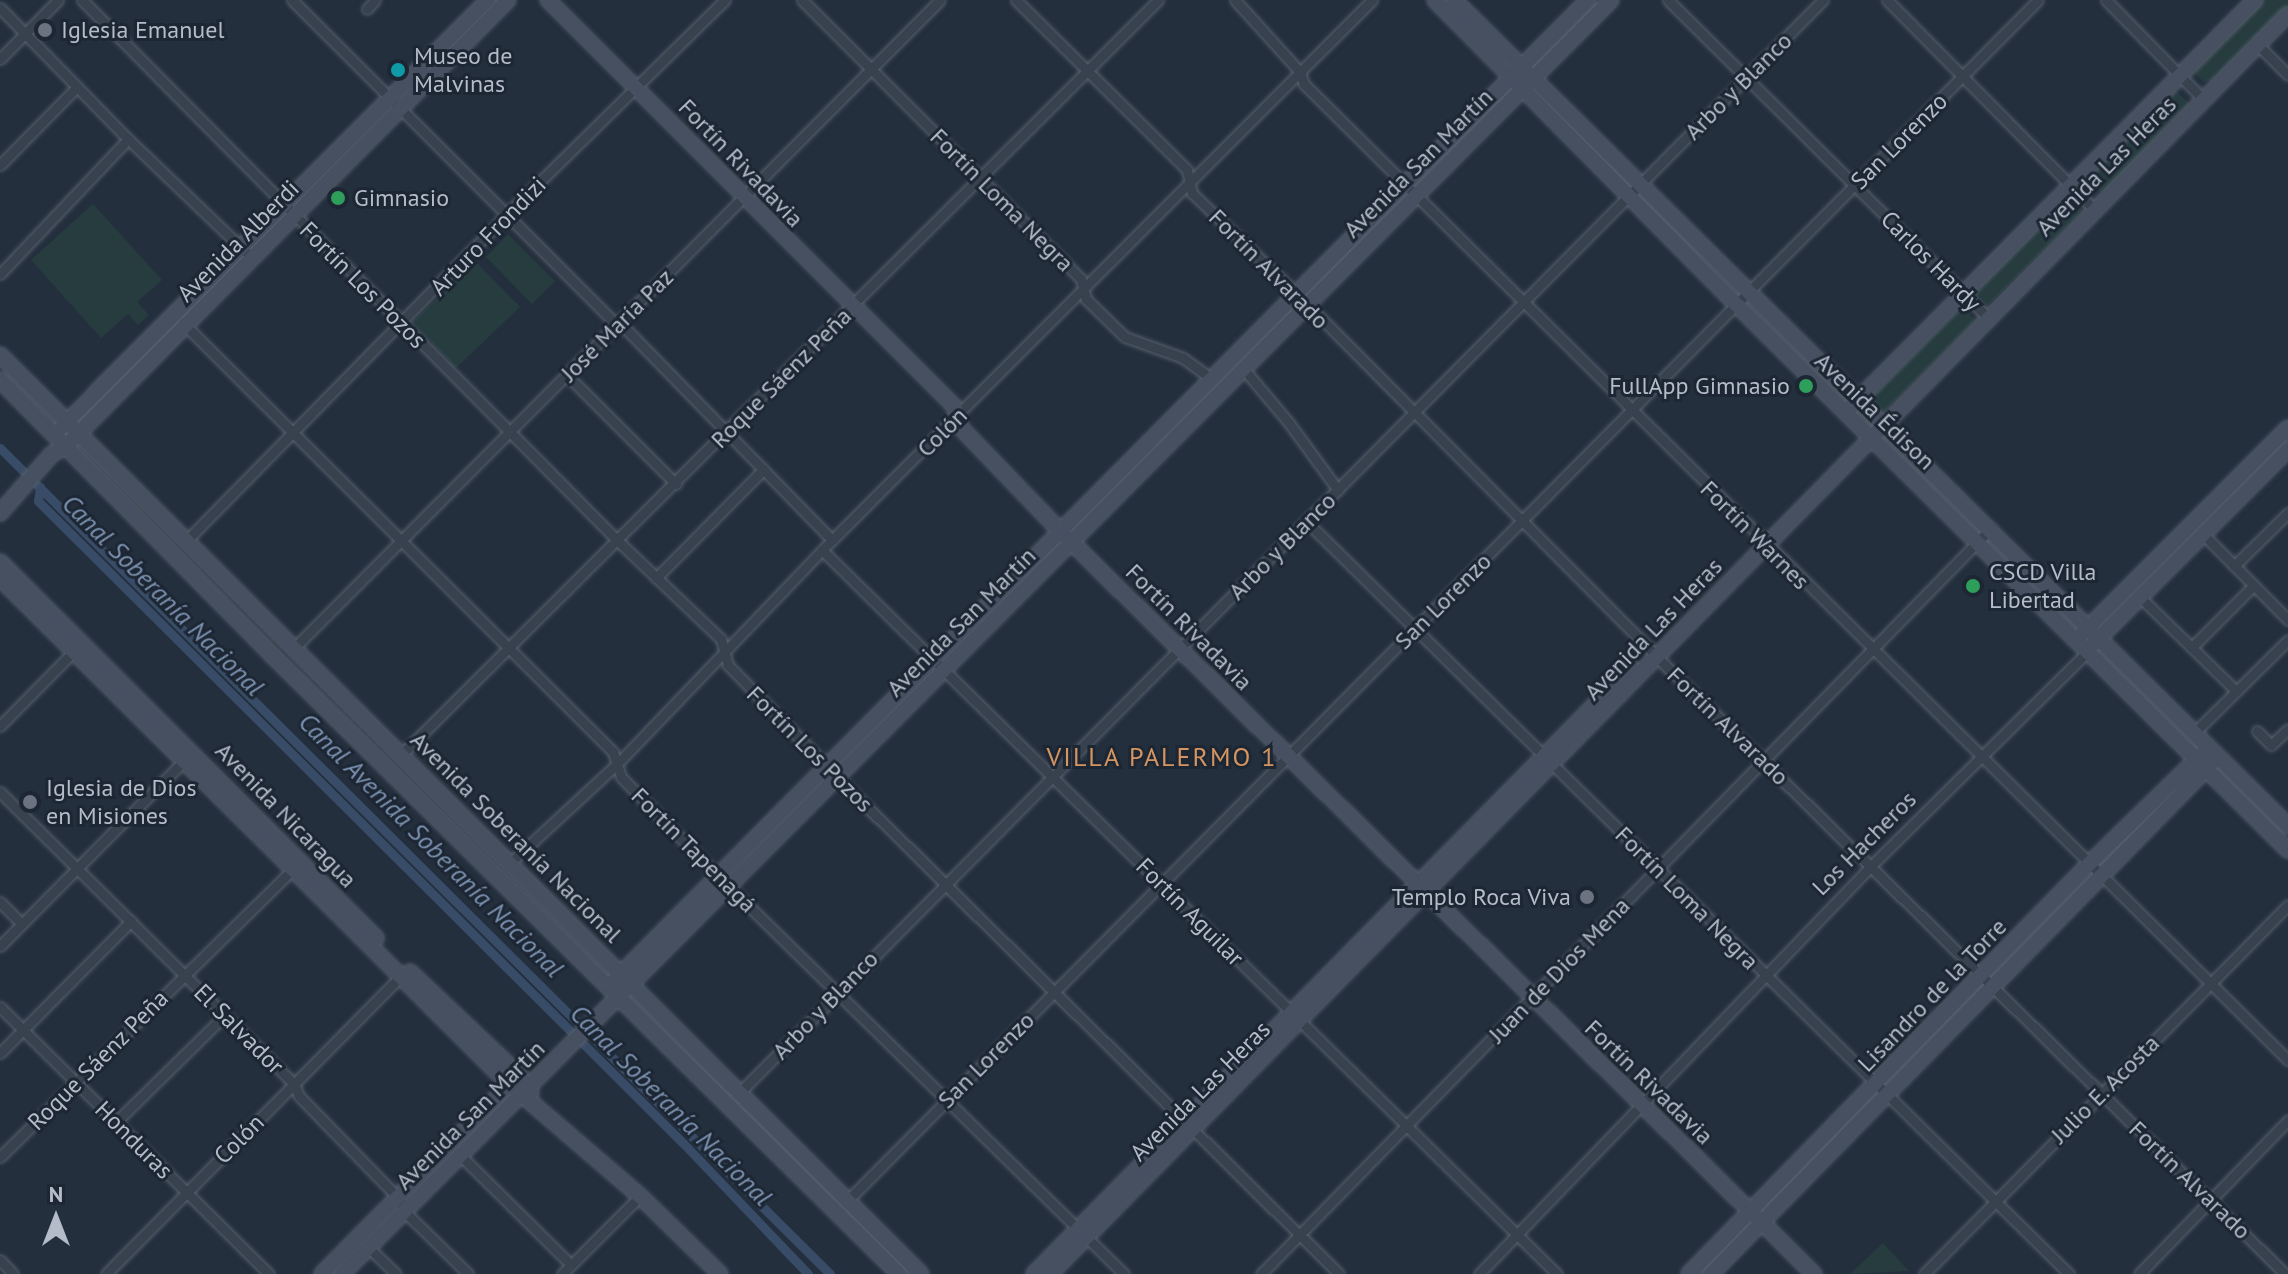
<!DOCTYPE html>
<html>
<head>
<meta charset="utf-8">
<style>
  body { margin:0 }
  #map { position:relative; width:2288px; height:1274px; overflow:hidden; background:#242f3e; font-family:"PT Sans",sans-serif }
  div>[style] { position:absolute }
  .green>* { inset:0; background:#263c3f }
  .canal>* { height:9px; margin:-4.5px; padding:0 4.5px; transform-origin:4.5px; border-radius:4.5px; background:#394c67 }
  .roads { filter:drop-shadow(0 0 2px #565f6c) drop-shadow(0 0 2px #565f6c) }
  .street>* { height:9px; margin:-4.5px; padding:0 4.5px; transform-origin:4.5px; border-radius:4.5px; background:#38414e }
  .secondary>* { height:14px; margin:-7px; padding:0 7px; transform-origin:7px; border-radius:7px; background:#465061 }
  .dots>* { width:22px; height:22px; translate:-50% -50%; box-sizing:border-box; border:4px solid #1d2633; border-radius:50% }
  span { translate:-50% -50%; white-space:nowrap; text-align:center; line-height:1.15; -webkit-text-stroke:6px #1d2633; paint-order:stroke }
  .poi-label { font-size:24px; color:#b4bcc9 }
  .left { translate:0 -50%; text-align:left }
  .right { translate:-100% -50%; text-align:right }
  .street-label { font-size:24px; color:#b4bcc9 }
  .water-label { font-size:26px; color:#7c92b1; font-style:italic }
  .neighbourhood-label { font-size:26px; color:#d59563; letter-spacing:2px }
  .north { position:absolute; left:16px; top:1178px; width:80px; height:80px; -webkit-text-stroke:6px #1d2633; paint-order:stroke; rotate:0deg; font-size:22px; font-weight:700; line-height:32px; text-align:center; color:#b4bcc9 }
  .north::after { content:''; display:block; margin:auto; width:28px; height:36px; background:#b4bcc9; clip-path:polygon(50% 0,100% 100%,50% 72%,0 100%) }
</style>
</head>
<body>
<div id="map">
  <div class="green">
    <div style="clip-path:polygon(2261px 0,2288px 0,2288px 7px,2214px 81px,2204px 82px,2195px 74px,2196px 64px)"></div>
    <div style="clip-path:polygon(2175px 90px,2191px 105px,2109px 189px,2101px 192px,2091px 182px,2091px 175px)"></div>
    <div style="clip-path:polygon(2069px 197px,2083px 211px,1987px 306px,1973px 293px)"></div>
    <div style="clip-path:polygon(93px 204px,162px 280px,137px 302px,149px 315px,138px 325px,128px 314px,101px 338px,31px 260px)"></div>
    <div style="clip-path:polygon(508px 234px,555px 281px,532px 304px,486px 257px)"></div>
    <div style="clip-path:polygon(476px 262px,520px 307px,456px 368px,412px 322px)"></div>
    <div style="clip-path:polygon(1962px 307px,1976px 320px,1880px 416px,1866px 403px)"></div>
    <div style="clip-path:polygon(1883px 1243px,1909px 1271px,1850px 1274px)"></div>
  </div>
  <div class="canal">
    <div style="left:0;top:448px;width:1171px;rotate:44.86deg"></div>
    <div style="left:40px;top:487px;width:14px;rotate:98deg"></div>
    <div style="left:38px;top:501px;width:910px;rotate:44.87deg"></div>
    <div style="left:683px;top:1143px;width:181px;rotate:46.3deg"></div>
  </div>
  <div class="roads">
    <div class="street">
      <div style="left:82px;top:0;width:762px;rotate:45.27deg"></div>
      <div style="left:618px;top:541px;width:142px;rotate:43.6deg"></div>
      <div style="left:721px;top:639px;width:27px;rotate:75deg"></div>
      <div style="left:728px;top:665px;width:163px;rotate:45.7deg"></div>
      <div style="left:842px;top:782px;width:699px;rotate:44.71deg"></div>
      <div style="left:292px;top:0;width:453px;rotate:45deg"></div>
      <div style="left:612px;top:320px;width:19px;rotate:35deg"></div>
      <div style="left:628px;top:331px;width:292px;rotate:45.7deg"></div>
      <div style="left:802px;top:0;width:395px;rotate:45deg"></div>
      <div style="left:1081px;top:279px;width:21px;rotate:76deg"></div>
      <div style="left:1086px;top:299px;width:54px;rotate:44.3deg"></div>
      <div style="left:1125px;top:337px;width:62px;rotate:19.9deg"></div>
      <div style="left:1183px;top:358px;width:34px;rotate:36deg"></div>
      <div style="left:1016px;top:0;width:241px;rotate:44.8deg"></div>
      <div style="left:1187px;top:170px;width:24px;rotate:78deg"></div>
      <div style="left:1192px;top:193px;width:161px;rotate:44deg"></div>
      <div style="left:1308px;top:305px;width:494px;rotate:45.2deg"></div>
      <div style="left:1656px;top:656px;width:882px;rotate:44.49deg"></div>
      <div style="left:1235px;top:0;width:97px;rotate:47.9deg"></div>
      <div style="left:1300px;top:72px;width:13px;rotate:72deg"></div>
      <div style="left:1304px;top:84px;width:1386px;rotate:44.77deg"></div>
      <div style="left:1668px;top:0;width:451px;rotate:44.8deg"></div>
      <div style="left:1887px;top:0;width:294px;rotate:45.3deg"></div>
      <div style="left:2106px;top:0;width:139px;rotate:45.6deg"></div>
      <div style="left:0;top:8px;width:183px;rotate:45.7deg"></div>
      <div style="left:128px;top:139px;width:172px;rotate:43.8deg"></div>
      <div style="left:367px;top:9px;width:12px;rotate:-48deg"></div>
      <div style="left:2258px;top:45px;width:42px;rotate:45deg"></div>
      <div style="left:0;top:59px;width:83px;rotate:-45.5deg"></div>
      <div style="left:0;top:165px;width:110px;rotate:-45.4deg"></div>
      <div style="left:0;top:274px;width:186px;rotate:-46.5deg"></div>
      <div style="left:183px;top:323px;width:607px;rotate:44.93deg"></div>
      <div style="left:613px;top:752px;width:26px;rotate:72deg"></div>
      <div style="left:621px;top:777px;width:132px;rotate:45.6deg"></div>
      <div style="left:713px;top:871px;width:576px;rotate:44.44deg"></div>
      <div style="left:1242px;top:367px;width:73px;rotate:50deg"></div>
      <div style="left:1289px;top:423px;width:83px;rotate:53.8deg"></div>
      <div style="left:567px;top:375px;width:154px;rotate:45deg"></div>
      <div style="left:1307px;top:522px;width:1071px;rotate:44.62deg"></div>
      <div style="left:2201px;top:532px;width:124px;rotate:45.3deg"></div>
      <div style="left:185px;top:542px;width:461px;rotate:-45.5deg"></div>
      <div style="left:508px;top:213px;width:304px;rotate:-44.5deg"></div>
      <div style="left:822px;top:550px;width:1032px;rotate:44.57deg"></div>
      <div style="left:2234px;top:566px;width:76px;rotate:-44.5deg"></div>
      <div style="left:656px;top:578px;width:153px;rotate:-45.3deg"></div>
      <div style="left:2138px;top:595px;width:136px;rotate:44.4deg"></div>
      <div style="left:2192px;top:647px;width:86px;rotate:-45deg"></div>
      <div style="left:293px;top:649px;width:916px;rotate:-45.09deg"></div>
      <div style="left:0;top:726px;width:110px;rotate:-45.4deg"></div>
      <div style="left:2257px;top:731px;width:20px;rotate:45deg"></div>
      <div style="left:2271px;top:745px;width:23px;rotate:-43deg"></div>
      <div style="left:2194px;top:733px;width:132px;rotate:-44.7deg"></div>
      <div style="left:402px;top:754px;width:1068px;rotate:-44.92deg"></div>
      <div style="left:0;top:792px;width:414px;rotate:44.8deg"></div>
      <div style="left:294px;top:1084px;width:13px;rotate:67deg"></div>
      <div style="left:299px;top:1096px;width:144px;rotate:45.8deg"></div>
      <div style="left:399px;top:1199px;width:13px;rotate:67deg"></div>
      <div style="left:404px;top:1211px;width:90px;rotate:44.5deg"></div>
      <div style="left:511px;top:862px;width:144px;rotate:-42.8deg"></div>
      <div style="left:617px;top:764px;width:310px;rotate:-46.2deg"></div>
      <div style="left:832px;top:540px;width:764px;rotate:-45deg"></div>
      <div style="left:0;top:902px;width:31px;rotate:45deg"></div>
      <div style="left:0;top:946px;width:267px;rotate:-45.2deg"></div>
      <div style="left:0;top:1007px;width:379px;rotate:44.8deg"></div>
      <div style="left:0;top:1053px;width:186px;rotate:-45.2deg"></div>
      <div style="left:740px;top:1092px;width:1538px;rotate:-45.24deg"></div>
      <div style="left:117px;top:1121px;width:151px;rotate:-44.5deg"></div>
      <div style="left:458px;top:1153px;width:159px;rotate:44.7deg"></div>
      <div style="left:0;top:1157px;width:414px;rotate:-44.5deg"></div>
      <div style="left:847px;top:1201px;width:1691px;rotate:-45.24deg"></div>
      <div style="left:367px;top:1246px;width:40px;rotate:44deg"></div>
      <div style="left:0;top:1260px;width:19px;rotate:47deg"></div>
      <div style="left:106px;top:1274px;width:421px;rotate:-45.3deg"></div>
      <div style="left:562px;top:1274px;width:110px;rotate:-45deg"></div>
      <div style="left:1261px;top:1274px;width:1044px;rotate:-45.62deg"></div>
      <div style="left:1479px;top:1274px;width:566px;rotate:-46.15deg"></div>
      <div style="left:1871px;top:866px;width:305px;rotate:-44.7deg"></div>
      <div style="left:1924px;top:1274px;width:518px;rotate:-45.39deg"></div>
      <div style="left:2139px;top:1274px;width:214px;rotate:-45.9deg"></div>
    </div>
    <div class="secondary">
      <div style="left:548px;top:0;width:574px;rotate:45deg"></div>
      <div style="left:954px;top:406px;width:23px;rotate:72deg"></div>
      <div style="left:961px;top:428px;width:141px;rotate:46.1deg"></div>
      <div style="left:1059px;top:530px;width:1060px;rotate:44.58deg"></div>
      <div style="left:1435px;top:0;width:431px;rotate:45.3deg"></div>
      <div style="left:1738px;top:306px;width:774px;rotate:44.69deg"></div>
      <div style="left:1454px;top:0;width:1174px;rotate:44.72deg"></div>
      <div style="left:0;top:355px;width:1301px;rotate:44.94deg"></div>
      <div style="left:0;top:380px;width:390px;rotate:45.3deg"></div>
      <div style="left:274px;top:657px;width:878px;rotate:44.63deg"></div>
      <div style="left:1852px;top:406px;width:572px;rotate:-45.21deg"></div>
      <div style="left:61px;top:428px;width:605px;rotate:-45.07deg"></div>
      <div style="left:0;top:513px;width:79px;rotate:-48.6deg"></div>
      <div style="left:52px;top:454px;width:16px;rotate:-30deg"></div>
      <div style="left:66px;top:446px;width:628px;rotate:-45.26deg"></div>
      <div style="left:0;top:562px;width:532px;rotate:45deg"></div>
      <div style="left:0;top:578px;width:712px;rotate:44.83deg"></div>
      <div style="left:505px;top:1080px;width:178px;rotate:40.7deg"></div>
      <div style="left:640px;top:1196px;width:112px;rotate:44.3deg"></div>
      <div style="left:2082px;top:634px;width:291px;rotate:-45deg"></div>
      <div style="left:2093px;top:644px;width:275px;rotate:-44.9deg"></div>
      <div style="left:410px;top:972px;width:150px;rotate:43.4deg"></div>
      <div style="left:519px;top:1075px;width:21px;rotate:55deg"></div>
      <div style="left:610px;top:985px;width:1388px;rotate:-45.2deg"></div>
      <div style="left:322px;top:1274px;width:276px;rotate:-45.3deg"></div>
      <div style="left:342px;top:1274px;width:1798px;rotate:-45.11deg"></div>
      <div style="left:1034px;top:1274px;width:851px;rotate:-45.43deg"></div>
      <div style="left:1050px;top:1274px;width:1766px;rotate:-45.5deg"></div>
      <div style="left:1689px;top:1274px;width:571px;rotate:-45.71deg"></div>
      <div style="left:2088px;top:865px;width:161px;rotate:-44.2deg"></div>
      <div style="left:1711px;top:1274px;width:716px;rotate:-45.57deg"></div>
    </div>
  </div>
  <div class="dots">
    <div style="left:45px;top:30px;background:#6b7280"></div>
    <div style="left:398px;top:70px;background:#0f9aa8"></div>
    <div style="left:338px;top:198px;background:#2e9e5b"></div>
    <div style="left:1806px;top:386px;background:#2e9e5b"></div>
    <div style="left:1973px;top:586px;background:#2e9e5b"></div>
    <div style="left:30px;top:802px;background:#6b7280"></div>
    <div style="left:1587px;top:897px;background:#6b7280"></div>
  </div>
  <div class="poi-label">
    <span class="left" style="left:61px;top:30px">Iglesia Emanuel</span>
    <span class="left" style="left:414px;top:70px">Museo de<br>Malvinas</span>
    <span class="left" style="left:354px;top:198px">Gimnasio</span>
    <span class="right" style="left:1790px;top:386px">FullApp Gimnasio</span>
    <span class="left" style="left:1989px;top:586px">CSCD Villa<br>Libertad</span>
    <span class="left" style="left:46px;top:802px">Iglesia de Dios<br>en Misiones</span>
    <span class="right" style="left:1571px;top:897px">Templo Roca Viva</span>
  </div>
  <div class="street-label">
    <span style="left:1738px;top:86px;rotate:-45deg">Arbo y Blanco</span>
    <span style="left:1899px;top:141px;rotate:-45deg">San Lorenzo</span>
    <span style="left:741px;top:163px;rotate:46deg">Fortín Rivadavia</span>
    <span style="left:1418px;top:163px;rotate:-45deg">Avenida San Martín</span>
    <span style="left:2106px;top:166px;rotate:-45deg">Avenida Las Heras</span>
    <span style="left:1002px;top:200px;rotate:45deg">Fortín Loma Negra</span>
    <span style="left:488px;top:236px;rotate:-46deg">Arturo Frondizi</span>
    <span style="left:238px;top:241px;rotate:-45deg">Avenida Alberdi</span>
    <span style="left:1931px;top:261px;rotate:45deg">Carlos Hardy</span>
    <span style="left:1269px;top:269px;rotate:45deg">Fortín Alvarado</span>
    <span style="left:363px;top:285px;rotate:45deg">Fortín Los Pozos</span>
    <span style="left:617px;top:325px;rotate:-45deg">José María Paz</span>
    <span style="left:781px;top:378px;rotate:-45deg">Roque Sáenz Peña</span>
    <span style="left:1875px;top:411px;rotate:44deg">Avenida Édison</span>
    <span style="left:942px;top:432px;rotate:-45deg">Colón</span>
    <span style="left:1755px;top:535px;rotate:45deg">Fortín Warnes</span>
    <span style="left:1282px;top:546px;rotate:-45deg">Arbo y Blanco</span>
    <span style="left:1443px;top:601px;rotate:-45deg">San Lorenzo</span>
    <span style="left:961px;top:622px;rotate:-45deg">Avenida San Martín</span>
    <span style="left:1189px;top:627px;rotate:45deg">Fortín Rivadavia</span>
    <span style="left:1653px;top:629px;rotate:-46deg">Avenida Las Heras</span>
    <span style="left:1728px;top:726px;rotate:44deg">Fortín Alvarado</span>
    <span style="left:810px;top:749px;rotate:45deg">Fortín Los Pozos</span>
    <span style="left:286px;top:815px;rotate:46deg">Avenida Nicaragua</span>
    <span style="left:516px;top:837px;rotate:45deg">Avenida Soberanía Nacional</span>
    <span style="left:1864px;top:843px;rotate:-45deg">Los Hacheros</span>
    <span style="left:694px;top:850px;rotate:45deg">Fortín Tapenagá</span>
    <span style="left:1687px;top:898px;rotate:45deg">Fortín Loma Negra</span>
    <span style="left:1190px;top:912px;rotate:45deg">Fortín Aguilar</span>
    <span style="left:1559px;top:970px;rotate:-46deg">Juan de Dios Mena</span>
    <span style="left:1932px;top:995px;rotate:-46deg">Lisandro de la Torre</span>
    <span style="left:825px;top:1005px;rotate:-46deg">Arbo y Blanco</span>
    <span style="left:239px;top:1029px;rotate:45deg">El Salvador</span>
    <span style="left:98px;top:1060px;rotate:-45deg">Roque Sáenz Peña</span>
    <span style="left:986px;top:1060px;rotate:-45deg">San Lorenzo</span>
    <span style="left:1649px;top:1082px;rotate:44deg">Fortín Rivadavia</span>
    <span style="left:2105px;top:1089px;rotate:-45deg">Julio E. Acosta</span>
    <span style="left:1200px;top:1091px;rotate:-45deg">Avenida Las Heras</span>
    <span style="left:470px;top:1115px;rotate:-45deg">Avenida San Martín</span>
    <span style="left:239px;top:1139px;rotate:-45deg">Colón</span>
    <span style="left:134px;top:1140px;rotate:45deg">Honduras</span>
    <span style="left:2190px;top:1180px;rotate:44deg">Fortín Alvarado</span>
  </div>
  <div class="water-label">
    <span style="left:163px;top:595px;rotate:45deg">Canal Soberanía Nacional</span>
    <span style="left:431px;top:845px;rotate:45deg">Canal Avenida Soberanía Nacional</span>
    <span style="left:671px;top:1105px;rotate:45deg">Canal Soberanía Nacional</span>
  </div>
  <div class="neighbourhood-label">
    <span style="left:1162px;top:757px">VILLA PALERMO 1</span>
  </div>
  <div class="north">N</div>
</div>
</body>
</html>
